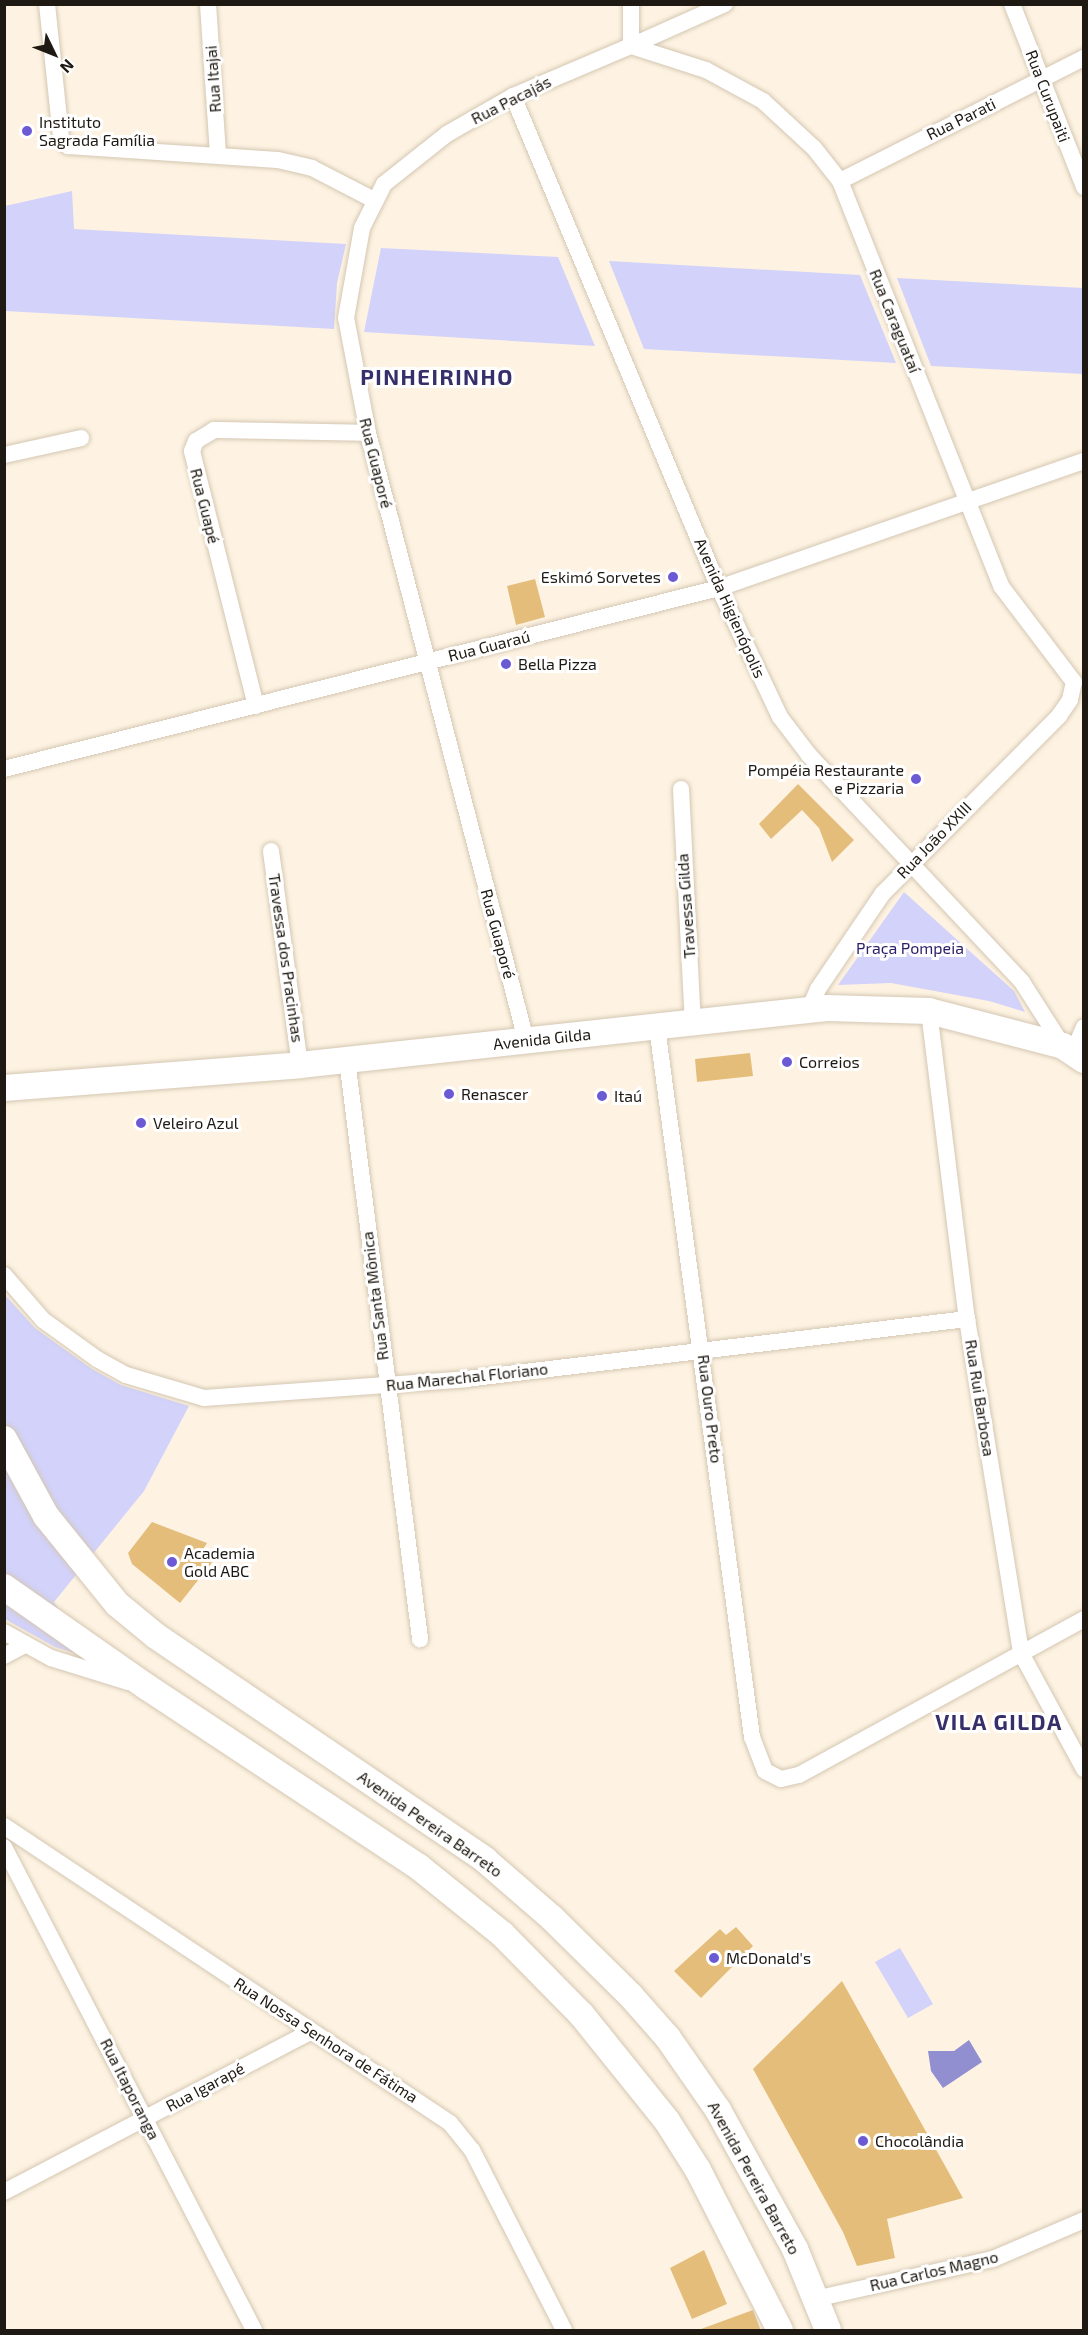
<!DOCTYPE html>
<html>
<head>
<meta charset="utf-8">
<style>
  body { margin:0 }
  #map { position:relative; width:1088px; height:2335px; overflow:hidden; background:#fef3e2; font-family:"Exo 2",sans-serif }
  div>[style] { position:absolute }
  .green>* { inset:0; background:#d2d2fa }
  .water>* { inset:0; background:#918fd0 }
  .building>* { inset:0; background:#e4bd7b }
  .roads { filter:drop-shadow(0 0 2px #d4c7b3) drop-shadow(0 0 2px #d4c7b3) }
  .minor>* { height:16px; margin:-8px; padding:0 8px; transform-origin:8px; border-radius:8px; background:#fff }
  .primary>* { height:26px; margin:-13px; padding:0 13px; transform-origin:13px; border-radius:13px; background:#fff }
  .dots>* { width:16px; height:16px; translate:-50% -50%; box-sizing:border-box; border:3px solid #fff; border-radius:50% }
  span { translate:-50% -50%; white-space:nowrap; text-align:center; line-height:1.15; -webkit-text-stroke:6px #fff; paint-order:stroke }
  .street-label { font-size:16px; color:#1e1912 }
  .poi-label { font-size:16px; color:#1e1912 }
  .left { translate:0 -50%; text-align:left }
  .right { translate:-100% -50%; text-align:right }
  .park-label { font-size:16px; color:#2d1e69 }
  .district-label { font-size:22px; color:#362f6a; font-weight:700; letter-spacing:1.5px }
  .frame { position:absolute; inset:0; border:6px solid #1e1912; pointer-events:none }
  .north { position:absolute; left:24px; top:24px; width:60px; height:60px; -webkit-text-stroke:4px #fff; paint-order:stroke; rotate:133deg; font-size:16px; font-weight:700; line-height:24px; text-align:center; color:#1e1912 }
  .north::after { content:''; display:block; margin:auto; width:21px; height:27px; background:#1e1912; clip-path:polygon(50% 0,100% 100%,50% 72%,0 100%) }
</style>
</head>
<body>
<div id="map">
  <div class="green">
    <div style="clip-path:polygon(72px 191px,74px 229px,346px 244px,337px 283px,334px 329px,5px 311px,5px 206px)"></div>
    <div style="clip-path:polygon(381px 248px,558px 257px,595px 346px,364px 332px)"></div>
    <div style="clip-path:polygon(609px 261px,860px 275px,896px 363px,644px 349px)"></div>
    <div style="clip-path:polygon(897px 278px,1083px 288px,1083px 374px,931px 366px)"></div>
    <div style="clip-path:polygon(904px 892px,1014px 991px,1025px 1012px,989px 1001px,891px 983px,838px 985px)"></div>
    <div style="clip-path:polygon(4px 1294px,35px 1328px,92px 1369px,121px 1385px,189px 1406px,144px 1491px,54px 1602px,91px 1658px,55px 1647px,5px 1619px)"></div>
    <div style="clip-path:polygon(900px 1948px,933px 2004px,908px 2018px,875px 1962px)"></div>
  </div>
  <div class="water">
    <div style="clip-path:polygon(969px 2040px,982px 2062px,943px 2088px,931px 2071px,928px 2051px,954px 2051px)"></div>
  </div>
  <div class="building">
    <div style="clip-path:polygon(535px 579px,545px 617px,516px 625px,507px 586px)"></div>
    <div style="clip-path:polygon(798px 784px,854px 840px,832px 862px,819px 828px,802px 810px,771px 839px,759px 824px)"></div>
    <div style="clip-path:polygon(750px 1053px,753px 1076px,697px 1082px,695px 1059px)"></div>
    <div style="clip-path:polygon(152px 1522px,207px 1543px,202px 1551px,214px 1560px,180px 1603px,132px 1564px,128px 1553px)"></div>
    <div style="clip-path:polygon(736px 1927px,753px 1946px,701px 1998px,674px 1971px,720px 1929px,726px 1935px)"></div>
    <div style="clip-path:polygon(842px 1981px,963px 2198px,887px 2219px,895px 2258px,857px 2266px,843px 2232px,753px 2069px)"></div>
    <div style="clip-path:polygon(704px 2250px,727px 2304px,692px 2319px,670px 2268px)"></div>
    <div style="clip-path:polygon(753px 2310px,761px 2331px,701px 2331px,701px 2329px)"></div>
  </div>
  <div class="roads">
    <div class="minor">
      <div style="left:47px;top:4px;width:135px;rotate:84deg"></div>
      <div style="left:61px;top:138px;width:11px;rotate:49deg"></div>
      <div style="left:68px;top:146px;width:210px;rotate:3.8deg"></div>
      <div style="left:278px;top:160px;width:35px;rotate:13deg"></div>
      <div style="left:312px;top:168px;width:70px;rotate:27.3deg"></div>
      <div style="left:208px;top:4px;width:149px;rotate:86.2deg"></div>
      <div style="left:1012px;top:4px;width:197px;rotate:68.5deg"></div>
      <div style="left:631px;top:46px;width:79px;rotate:17.7deg"></div>
      <div style="left:706px;top:70px;width:65px;rotate:28.5deg"></div>
      <div style="left:763px;top:101px;width:69px;rotate:42.7deg"></div>
      <div style="left:814px;top:148px;width:42px;rotate:51.8deg"></div>
      <div style="left:840px;top:181px;width:436px;rotate:68.3deg"></div>
      <div style="left:1001px;top:586px;width:121px;rotate:52.8deg"></div>
      <div style="left:1074px;top:682px;width:18px;rotate:103deg"></div>
      <div style="left:1070px;top:700px;width:19px;rotate:125deg"></div>
      <div style="left:1059px;top:716px;width:250px;rotate:134.8deg"></div>
      <div style="left:883px;top:893px;width:116px;rotate:124.1deg"></div>
      <div style="left:818px;top:989px;width:24px;rotate:114deg"></div>
      <div style="left:631px;top:46px;width:103px;rotate:-24.1deg"></div>
      <div style="left:513px;top:96px;width:533px;rotate:67.28deg"></div>
      <div style="left:719px;top:588px;width:143px;rotate:64.7deg"></div>
      <div style="left:780px;top:717px;width:48px;rotate:52.7deg"></div>
      <div style="left:809px;top:755px;width:311px;rotate:46.8deg"></div>
      <div style="left:1022px;top:982px;width:76px;rotate:57.4deg"></div>
      <div style="left:840px;top:181px;width:273px;rotate:-26.8deg"></div>
      <div style="left:4px;top:455px;width:79px;rotate:-12.4deg"></div>
      <div style="left:256px;top:706px;width:263px;rotate:-104.1deg"></div>
      <div style="left:192px;top:451px;width:11px;rotate:-68deg"></div>
      <div style="left:196px;top:441px;width:21px;rotate:-31deg"></div>
      <div style="left:214px;top:430px;width:154px;rotate:1.1deg"></div>
      <div style="left:4px;top:769px;width:738px;rotate:-14.21deg"></div>
      <div style="left:719px;top:588px;width:386px;rotate:-19.2deg"></div>
      <div style="left:681px;top:789px;width:234px;rotate:87.1deg"></div>
      <div style="left:271px;top:851px;width:216px;rotate:82.3deg"></div>
      <div style="left:929px;top:1011px;width:310px;rotate:83deg"></div>
      <div style="left:967px;top:1319px;width:338px;rotate:80.8deg"></div>
      <div style="left:1021px;top:1653px;width:132px;rotate:61.5deg"></div>
      <div style="left:657px;top:1027px;width:716px;rotate:82.38deg"></div>
      <div style="left:752px;top:1737px;width:36px;rotate:69deg"></div>
      <div style="left:765px;top:1771px;width:18px;rotate:27deg"></div>
      <div style="left:781px;top:1779px;width:18px;rotate:-13deg"></div>
      <div style="left:799px;top:1775px;width:325px;rotate:-28.7deg"></div>
      <div style="left:526px;top:1040px;width:627px;rotate:-104.59deg"></div>
      <div style="left:368px;top:433px;width:117px;rotate:-100.8deg"></div>
      <div style="left:346px;top:318px;width:91px;rotate:-79.9deg"></div>
      <div style="left:362px;top:228px;width:49px;rotate:-63.4deg"></div>
      <div style="left:384px;top:184px;width:80px;rotate:-38.4deg"></div>
      <div style="left:447px;top:134px;width:76px;rotate:-29.9deg"></div>
      <div style="left:513px;top:96px;width:128px;rotate:-23deg"></div>
      <div style="left:631px;top:46px;width:42px;rotate:-90deg"></div>
      <div style="left:1073px;top:1053px;width:28px;rotate:-67deg"></div>
      <div style="left:347px;top:1060px;width:584px;rotate:82.81deg"></div>
      <div style="left:4px;top:1275px;width:60px;rotate:49.1deg"></div>
      <div style="left:43px;top:1320px;width:67px;rotate:35.8deg"></div>
      <div style="left:97px;top:1359px;width:33px;rotate:29deg"></div>
      <div style="left:126px;top:1375px;width:81px;rotate:16.4deg"></div>
      <div style="left:204px;top:1398px;width:263px;rotate:-4.1deg"></div>
      <div style="left:466px;top:1379px;width:505px;rotate:-6.83deg"></div>
      <div style="left:4px;top:1632px;width:54px;rotate:29deg"></div>
      <div style="left:51px;top:1658px;width:81px;rotate:17.3deg"></div>
      <div style="left:4px;top:1656px;width:24px;rotate:-28deg"></div>
      <div style="left:4px;top:1826px;width:536px;rotate:33.66deg"></div>
      <div style="left:450px;top:2123px;width:35px;rotate:51deg"></div>
      <div style="left:472px;top:2150px;width:202px;rotate:62.9deg"></div>
      <div style="left:4px;top:1847px;width:544px;rotate:62.63deg"></div>
      <div style="left:4px;top:2192px;width:345px;rotate:-27.6deg"></div>
      <div style="left:815px;top:2299px;width:182px;rotate:-12.7deg"></div>
      <div style="left:993px;top:2259px;width:99px;rotate:-23.2deg"></div>
    </div>
    <div class="primary">
      <div style="left:4px;top:1088px;width:297px;rotate:-4.4deg"></div>
      <div style="left:300px;top:1065px;width:530px;rotate:-6.17deg"></div>
      <div style="left:827px;top:1008px;width:102px;rotate:1.7deg"></div>
      <div style="left:929px;top:1011px;width:138px;rotate:14.6deg"></div>
      <div style="left:1063px;top:1046px;width:25px;rotate:34deg"></div>
      <div style="left:4px;top:1439px;width:88px;rotate:61.4deg"></div>
      <div style="left:46px;top:1516px;width:113px;rotate:51.1deg"></div>
      <div style="left:117px;top:1604px;width:50px;rotate:39.4deg"></div>
      <div style="left:156px;top:1636px;width:398px;rotate:34.2deg"></div>
      <div style="left:485px;top:1860px;width:89px;rotate:40.9deg"></div>
      <div style="left:552px;top:1918px;width:111px;rotate:44.6deg"></div>
      <div style="left:631px;top:1996px;width:56px;rotate:48.6deg"></div>
      <div style="left:668px;top:2038px;width:88px;rotate:55.2deg"></div>
      <div style="left:718px;top:2110px;width:159px;rotate:61deg"></div>
      <div style="left:795px;top:2249px;width:87px;rotate:67.8deg"></div>
      <div style="left:4px;top:1587px;width:174px;rotate:35deg"></div>
      <div style="left:147px;top:1687px;width:326px;rotate:33.5deg"></div>
      <div style="left:419px;top:1867px;width:107px;rotate:38.9deg"></div>
      <div style="left:502px;top:1934px;width:112px;rotate:45.4deg"></div>
      <div style="left:581px;top:2014px;width:137px;rotate:51.2deg"></div>
      <div style="left:667px;top:2121px;width:58px;rotate:57.7deg"></div>
      <div style="left:698px;top:2170px;width:180px;rotate:62.9deg"></div>
    </div>
  </div>
  <div class="dots">
    <div style="left:27px;top:131px;background:#6b5ad3"></div>
    <div style="left:673px;top:577px;background:#6b5ad3"></div>
    <div style="left:506px;top:664px;background:#6b5ad3"></div>
    <div style="left:916px;top:779px;background:#6b5ad3"></div>
    <div style="left:787px;top:1062px;background:#6b5ad3"></div>
    <div style="left:449px;top:1094px;background:#6b5ad3"></div>
    <div style="left:602px;top:1096px;background:#6b5ad3"></div>
    <div style="left:141px;top:1123px;background:#6b5ad3"></div>
    <div style="left:172px;top:1562px;background:#6b5ad3"></div>
    <div style="left:714px;top:1958px;background:#6b5ad3"></div>
    <div style="left:863px;top:2141px;background:#6b5ad3"></div>
  </div>
  <div class="street-label">
    <span style="left:213px;top:79px;rotate:-94deg">Rua Itajai</span>
    <span style="left:1048px;top:96px;rotate:69deg">Rua Curupaiti</span>
    <span style="left:511px;top:100px;rotate:-27deg">Rua Pacajás</span>
    <span style="left:961px;top:119px;rotate:-26deg">Rua Parati</span>
    <span style="left:895px;top:321px;rotate:68deg">Rua Caraguataí</span>
    <span style="left:376px;top:463px;rotate:76deg">Rua Guaporé</span>
    <span style="left:205px;top:506px;rotate:76deg">Rua Guapé</span>
    <span style="left:730px;top:608px;rotate:66deg">Avenida Higienópolis</span>
    <span style="left:489px;top:646px;rotate:-14deg">Rua Guaraú</span>
    <span style="left:934px;top:840px;rotate:-46deg">Rua João XXIII</span>
    <span style="left:686px;top:906px;rotate:-94deg">Travessa Gilda</span>
    <span style="left:498px;top:934px;rotate:75deg">Rua Guaporé</span>
    <span style="left:286px;top:958px;rotate:82deg">Travessa dos Pracinhas</span>
    <span style="left:542px;top:1039px;rotate:-6deg">Avenida Gilda</span>
    <span style="left:375px;top:1296px;rotate:-97deg">Rua Santa Mônica</span>
    <span style="left:467px;top:1377px;rotate:-6deg">Rua Marechal Floriano</span>
    <span style="left:980px;top:1398px;rotate:81deg">Rua Rui Barbosa</span>
    <span style="left:710px;top:1409px;rotate:83deg">Rua Ouro Preto</span>
    <span style="left:430px;top:1824px;rotate:35deg">Avenida Pereira Barreto</span>
    <span style="left:326px;top:2040px;rotate:33deg">Rua Nossa Senhora de Fátima</span>
    <span style="left:205px;top:2087px;rotate:-28deg">Rua Igarapé</span>
    <span style="left:130px;top:2089px;rotate:63deg">Rua Itaporanga</span>
    <span style="left:754px;top:2178px;rotate:61deg">Avenida Pereira Barreto</span>
    <span style="left:934px;top:2271px;rotate:-13deg">Rua Carlos Magno</span>
  </div>
  <div class="poi-label">
    <span class="left" style="left:39px;top:131px">Instituto<br>Sagrada Família</span>
    <span class="right" style="left:661px;top:577px">Eskimó Sorvetes</span>
    <span class="left" style="left:518px;top:664px">Bella Pizza</span>
    <span class="right" style="left:904px;top:779px">Pompéia Restaurante<br>e Pizzaria</span>
    <span class="left" style="left:799px;top:1062px">Correios</span>
    <span class="left" style="left:461px;top:1094px">Renascer</span>
    <span class="left" style="left:614px;top:1096px">Itaú</span>
    <span class="left" style="left:153px;top:1123px">Veleiro Azul</span>
    <span class="left" style="left:184px;top:1562px">Academia<br>Gold ABC</span>
    <span class="left" style="left:726px;top:1958px">McDonald's</span>
    <span class="left" style="left:875px;top:2141px">Chocolândia</span>
  </div>
  <div class="park-label">
    <span style="left:910px;top:948px">Praça Pompeia</span>
  </div>
  <div class="district-label">
    <span style="left:437px;top:377px">PINHEIRINHO</span>
    <span style="left:999px;top:1722px">VILA GILDA</span>
  </div>
  <div class="frame"></div>
  <div class="north">N</div>
</div>
</body>
</html>
